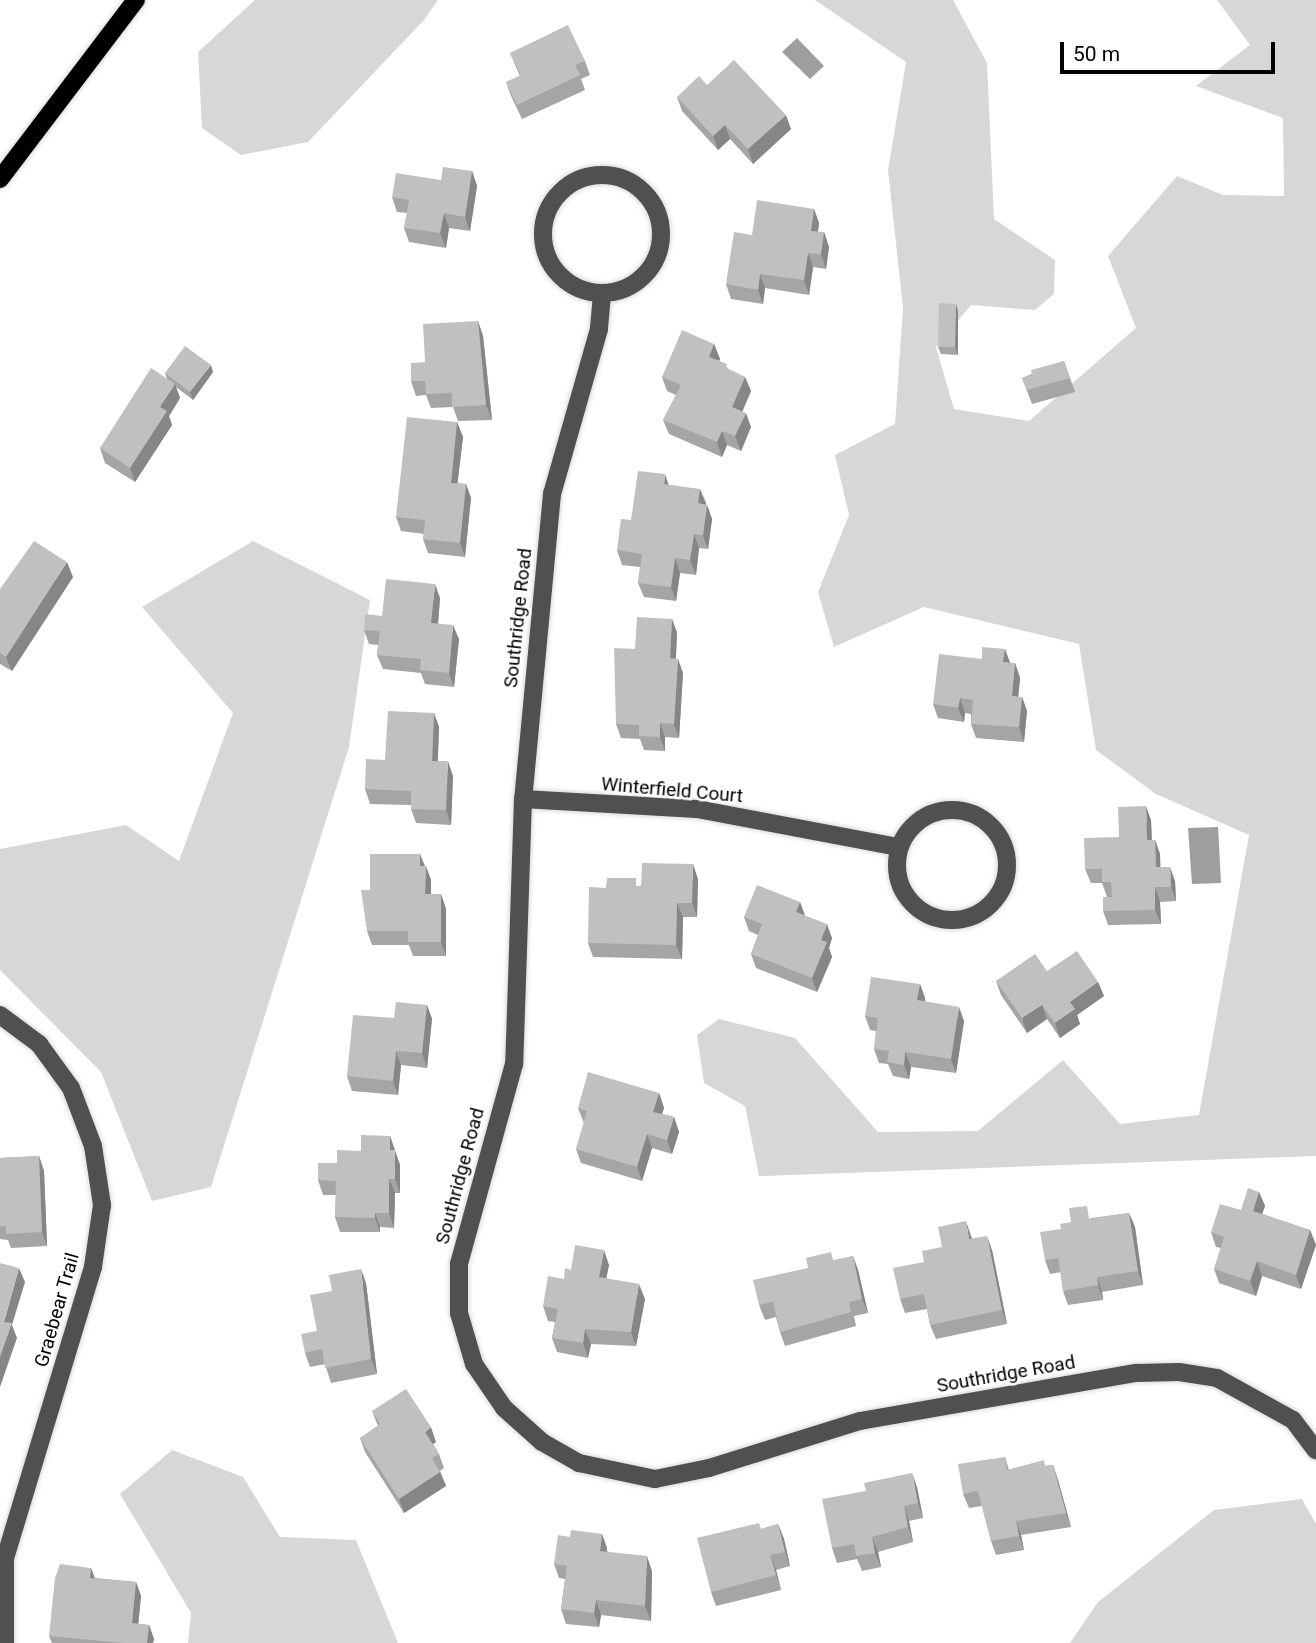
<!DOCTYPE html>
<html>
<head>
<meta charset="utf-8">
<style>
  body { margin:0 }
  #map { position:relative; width:1316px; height:1643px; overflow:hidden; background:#fff; font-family:Roboto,sans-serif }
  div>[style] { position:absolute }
  .green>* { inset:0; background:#d7d7d7 }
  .water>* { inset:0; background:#9e9e9e }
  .roads { filter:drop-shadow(0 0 2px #dbdbdb) drop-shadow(0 0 2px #dbdbdb) }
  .minor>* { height:18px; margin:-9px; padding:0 9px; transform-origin:9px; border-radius:9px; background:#505050 }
  .minor>.ring { margin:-9px; padding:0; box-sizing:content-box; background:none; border:18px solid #505050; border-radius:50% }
  .major>* { height:18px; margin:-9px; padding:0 9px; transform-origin:9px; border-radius:9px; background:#000 }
  .wall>* { inset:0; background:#a5a5a5 }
  .shaded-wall>* { inset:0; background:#868686 }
  .building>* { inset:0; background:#c0c0c0 }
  span { translate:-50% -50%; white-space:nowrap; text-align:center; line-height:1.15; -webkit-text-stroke:5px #fff; paint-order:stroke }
  .street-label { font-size:19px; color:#000 }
  .scale { position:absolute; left:1060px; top:42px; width:215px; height:32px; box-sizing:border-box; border:4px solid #000; border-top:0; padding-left:9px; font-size:21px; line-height:24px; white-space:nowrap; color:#000; -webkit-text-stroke:5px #fff; paint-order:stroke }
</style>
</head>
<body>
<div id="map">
  <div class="green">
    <div style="clip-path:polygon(255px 0,438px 0,424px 20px,308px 142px,241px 155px,202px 128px,198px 52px)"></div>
    <div style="clip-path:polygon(815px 0,953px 0,987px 63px,994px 219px,1055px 260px,1054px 294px,1035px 310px,971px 305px,936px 347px,954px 409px,1029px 421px,1136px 328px,1108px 256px,1177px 176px,1223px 195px,1284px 196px,1283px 118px,1196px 86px,1250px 45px,1217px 0,1316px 0,1316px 1156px,759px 1176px,745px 1106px,704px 1083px,697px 1035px,719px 1019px,795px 1038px,878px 1132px,978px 1131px,1063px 1060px,1120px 1124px,1199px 1115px,1249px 835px,1156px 794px,1096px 750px,1079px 644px,924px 607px,834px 647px,818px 592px,849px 515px,835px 455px,895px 424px,903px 308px,888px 170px,906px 62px)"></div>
    <div style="clip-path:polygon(253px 541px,370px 600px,349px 747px,211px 1187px,152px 1201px,101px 1072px,0 970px,0 849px,126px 825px,179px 861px,233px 713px,142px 607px)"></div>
    <div style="clip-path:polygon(172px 1450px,243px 1477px,280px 1537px,356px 1540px,398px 1643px,188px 1643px,191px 1613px,120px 1494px)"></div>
    <div style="clip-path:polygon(1302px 1499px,1316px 1524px,1316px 1643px,1070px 1643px,1098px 1602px,1214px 1510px)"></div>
  </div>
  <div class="water">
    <div style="clip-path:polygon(797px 38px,824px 66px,810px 79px,782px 52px)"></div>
    <div style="clip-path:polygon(1218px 827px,1221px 883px,1192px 884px,1188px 828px)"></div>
  </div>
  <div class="roads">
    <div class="minor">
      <div class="ring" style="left:543px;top:175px;width:100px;height:100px"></div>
      <div style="left:602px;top:294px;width:35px;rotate:95deg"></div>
      <div style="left:599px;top:329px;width:172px;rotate:105.9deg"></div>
      <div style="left:552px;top:494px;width:306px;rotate:95.4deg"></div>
      <div style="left:523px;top:799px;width:265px;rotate:91.9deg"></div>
      <div style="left:514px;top:1064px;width:207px;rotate:105.4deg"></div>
      <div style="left:459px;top:1264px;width:49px;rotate:90deg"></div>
      <div style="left:459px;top:1313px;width:53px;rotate:73.6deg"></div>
      <div style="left:474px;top:1364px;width:53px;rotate:55.7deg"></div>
      <div style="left:504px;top:1408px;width:51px;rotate:41.8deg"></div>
      <div style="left:542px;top:1442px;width:43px;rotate:29.6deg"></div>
      <div style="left:579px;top:1463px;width:78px;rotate:11.9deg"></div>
      <div style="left:655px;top:1479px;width:55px;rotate:-11.5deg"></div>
      <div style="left:709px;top:1468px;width:158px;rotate:-17.3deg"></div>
      <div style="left:860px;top:1421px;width:280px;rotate:-9.9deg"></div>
      <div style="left:1136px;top:1373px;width:43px;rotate:-1.3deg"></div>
      <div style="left:1179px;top:1372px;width:38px;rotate:9deg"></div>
      <div style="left:1217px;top:1378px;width:87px;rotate:28.9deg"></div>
      <div style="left:1293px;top:1420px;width:38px;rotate:53deg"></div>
      <div style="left:523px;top:799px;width:174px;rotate:3.3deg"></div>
      <div style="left:697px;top:809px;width:206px;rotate:10.7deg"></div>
      <div class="ring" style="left:897px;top:810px;width:92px;height:92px"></div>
      <div style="left:0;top:1015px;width:49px;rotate:36.6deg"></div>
      <div style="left:39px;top:1044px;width:54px;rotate:54deg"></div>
      <div style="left:71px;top:1088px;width:62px;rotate:69.2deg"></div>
      <div style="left:93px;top:1146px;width:60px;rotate:81.3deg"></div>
      <div style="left:102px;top:1205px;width:63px;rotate:98.3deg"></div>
      <div style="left:93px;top:1267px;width:305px;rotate:106.8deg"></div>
      <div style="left:5px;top:1559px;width:84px;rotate:90deg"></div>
    </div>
    <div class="major">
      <div style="left:0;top:179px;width:225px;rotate:-52.8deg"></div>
    </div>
  </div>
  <div class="wall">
    <div style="clip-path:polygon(510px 53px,585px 61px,590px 75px,581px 79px,585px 90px,522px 119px,511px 96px,506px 82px,520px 76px)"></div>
    <div style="clip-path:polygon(707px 85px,791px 129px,753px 164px,730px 139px,718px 150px,682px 111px,677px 97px)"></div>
    <div style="clip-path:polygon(472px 171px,477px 186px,470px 231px,449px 228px,446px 248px,409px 242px,404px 228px,407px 213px,397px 212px,392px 197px)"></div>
    <div style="clip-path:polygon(814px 209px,819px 223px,818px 232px,824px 232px,829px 247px,826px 269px,813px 267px,809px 295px,765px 288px,763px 304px,731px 299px,726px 284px,752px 235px)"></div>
    <div style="clip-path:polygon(956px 304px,958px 311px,958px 355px,941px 354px,938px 347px)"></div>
    <div style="clip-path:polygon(478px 321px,483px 336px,492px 420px,458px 421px,453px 407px,431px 408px,426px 395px,416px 396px,411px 381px,425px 362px)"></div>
    <div style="clip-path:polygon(714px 344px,720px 359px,719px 361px,730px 370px,745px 377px,751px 391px,742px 411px,751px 427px,741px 451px,727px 445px,722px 457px,669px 434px,663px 420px,676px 395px,667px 391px,662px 377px)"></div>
    <div style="clip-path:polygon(1064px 361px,1075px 392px,1032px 404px,1022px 378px)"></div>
    <div style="clip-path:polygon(213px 372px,193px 400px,176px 387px,180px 398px,169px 416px,172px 425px,135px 482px,105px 463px,100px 448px,167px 379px,165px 373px)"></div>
    <div style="clip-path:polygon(457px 422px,463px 437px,457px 483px,466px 484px,471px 498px,465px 557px,428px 553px,423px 539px,424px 534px,401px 531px,396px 517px)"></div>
    <div style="clip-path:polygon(700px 489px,705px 504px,707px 505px,712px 519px,708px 549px,699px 548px,696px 575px,680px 573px,676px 601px,644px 597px,638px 583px,640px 567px,622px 565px,617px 550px,631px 520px)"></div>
    <div style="clip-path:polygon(73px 577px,12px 671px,0 664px,0 589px)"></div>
    <div style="clip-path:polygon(440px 598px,438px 623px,459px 639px,454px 687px,425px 684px,421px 673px,383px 669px,377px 655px,378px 645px,369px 644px,364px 630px,382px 616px)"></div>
    <div style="clip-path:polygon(672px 619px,677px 633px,676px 659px,683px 673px,679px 738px,665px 737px,665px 751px,644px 750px,640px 739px,621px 738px,616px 724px)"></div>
    <div style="clip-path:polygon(1005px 649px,1010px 663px,1015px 663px,1020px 678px,1018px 697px,1022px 697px,1027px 711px,1024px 742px,976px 738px,971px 724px,971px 714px,965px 713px,964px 722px,938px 718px,933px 704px,982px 659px)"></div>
    <div style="clip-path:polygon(434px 713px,439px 727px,438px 761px,453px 776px,451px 825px,416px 823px,411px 809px,411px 805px,370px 804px,365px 789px,385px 760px)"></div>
    <div style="clip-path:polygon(1151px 820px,1152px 840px,1155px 840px,1160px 854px,1160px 867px,1175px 881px,1176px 901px,1160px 902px,1161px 924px,1108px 925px,1103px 911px,1107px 897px,1102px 883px,1091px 883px,1085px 869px,1119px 837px)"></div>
    <div style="clip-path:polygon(420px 854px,431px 880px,431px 894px,441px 894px,446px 909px,446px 956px,413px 956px,409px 945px,372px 945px,367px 931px,370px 890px)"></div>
    <div style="clip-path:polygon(698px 879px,697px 917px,683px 917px,682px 959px,593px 957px,588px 943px,606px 888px,638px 886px)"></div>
    <div style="clip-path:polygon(800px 902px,805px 916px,832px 938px,829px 948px,832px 957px,817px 992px,756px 968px,751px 954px,758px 935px,749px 931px,744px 917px)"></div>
    <div style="clip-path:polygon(1047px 971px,1098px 982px,1104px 996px,1077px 1015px,1080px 1024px,1060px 1038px,1047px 1019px,1027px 1033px,1001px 995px,996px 981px)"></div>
    <div style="clip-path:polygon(920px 984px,925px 998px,925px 1001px,964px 1021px,956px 1073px,911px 1067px,909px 1079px,893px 1076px,888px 1064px,879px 1063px,874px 1049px,876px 1031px,870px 1030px,865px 1016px)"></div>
    <div style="clip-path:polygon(427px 1005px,432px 1019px,427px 1068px,401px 1065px,398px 1095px,352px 1091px,347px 1076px,394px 1018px)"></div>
    <div style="clip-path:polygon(659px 1093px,664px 1108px,662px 1114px,674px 1117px,679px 1132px,672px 1154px,652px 1148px,642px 1181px,581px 1163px,576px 1149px,584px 1123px,578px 1108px)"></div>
    <div style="clip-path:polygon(390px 1136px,400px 1165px,400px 1193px,395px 1193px,394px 1228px,380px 1227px,380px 1232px,340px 1232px,335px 1217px,336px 1195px,323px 1195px,318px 1180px,337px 1163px)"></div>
    <div style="clip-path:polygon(39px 1156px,44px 1171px,47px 1246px,11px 1248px,8px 1240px,0 1239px,0 1158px)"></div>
    <div style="clip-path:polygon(1259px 1192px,1265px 1206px,1262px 1214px,1310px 1230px,1316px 1245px,1301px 1289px,1262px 1276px,1256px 1296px,1219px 1283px,1214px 1269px,1221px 1248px,1216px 1247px,1211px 1232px,1241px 1210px)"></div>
    <div style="clip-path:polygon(1129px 1213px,1135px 1227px,1143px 1285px,1102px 1292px,1103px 1300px,1068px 1305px,1063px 1291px,1061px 1272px,1050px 1274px,1045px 1260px,1061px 1229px,1092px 1218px)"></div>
    <div style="clip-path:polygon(971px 1236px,972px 1239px,992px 1250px,1007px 1324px,936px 1339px,930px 1325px,927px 1309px,905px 1313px,900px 1299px,942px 1247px)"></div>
    <div style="clip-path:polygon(853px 1256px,858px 1270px,868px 1313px,854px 1316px,856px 1326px,785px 1346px,780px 1332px,776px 1317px,765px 1320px,759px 1305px,808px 1268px)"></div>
    <div style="clip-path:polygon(609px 1265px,606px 1278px,645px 1299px,636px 1346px,591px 1344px,588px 1358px,557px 1352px,552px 1338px,555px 1322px,548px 1321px,543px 1306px,571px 1270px)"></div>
    <div style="clip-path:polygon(366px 1283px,377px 1374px,331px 1383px,325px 1364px,310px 1367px,305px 1353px,317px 1331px,332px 1291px)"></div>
    <div style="clip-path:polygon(372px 1411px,436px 1442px,433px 1444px,439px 1454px,444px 1468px,440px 1471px,446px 1486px,404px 1513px,365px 1452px,360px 1438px,378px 1426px)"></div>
    <div style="clip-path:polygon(1005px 1457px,1009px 1470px,1053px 1465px,1058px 1480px,1071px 1527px,1021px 1535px,1024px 1550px,996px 1555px,991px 1541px,982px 1506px,969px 1508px,963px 1494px)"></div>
    <div style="clip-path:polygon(917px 1487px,923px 1518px,909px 1521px,913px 1542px,878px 1552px,881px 1567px,862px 1571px,857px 1559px,837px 1563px,832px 1548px,866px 1491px)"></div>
    <div style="clip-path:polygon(778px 1524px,784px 1539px,790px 1566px,776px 1570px,781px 1590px,716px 1606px,711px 1592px,761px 1529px)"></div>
    <div style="clip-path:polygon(602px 1534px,607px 1548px,607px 1551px,652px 1571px,651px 1621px,601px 1615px,599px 1627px,566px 1624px,561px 1609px,565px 1579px,559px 1578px,554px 1564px,570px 1537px)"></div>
    <div style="clip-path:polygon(91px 1568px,95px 1578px,136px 1582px,141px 1596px,138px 1624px,149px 1625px,154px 1639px,153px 1643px,52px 1643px,49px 1636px)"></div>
  </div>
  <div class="shaded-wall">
    <div style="clip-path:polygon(786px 115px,791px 129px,753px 164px,748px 149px)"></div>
    <div style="clip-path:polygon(725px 125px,730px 139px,718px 150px,713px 136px)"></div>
    <div style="clip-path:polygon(472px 171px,477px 186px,470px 231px,465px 217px)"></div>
    <div style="clip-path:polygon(814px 209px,819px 223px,816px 245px,811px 231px)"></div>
    <div style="clip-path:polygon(444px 213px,449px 228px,446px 248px,440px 233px)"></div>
    <div style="clip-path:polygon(824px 232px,829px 247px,826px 269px,821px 254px)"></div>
    <div style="clip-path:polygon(808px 253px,813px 267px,809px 295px,804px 280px)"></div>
    <div style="clip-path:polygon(760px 274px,765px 288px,763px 304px,758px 290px)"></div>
    <div style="clip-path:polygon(956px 304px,958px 311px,958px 355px,955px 347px)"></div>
    <div style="clip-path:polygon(478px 321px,483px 336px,492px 420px,486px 405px)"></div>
    <div style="clip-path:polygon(714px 344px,720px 359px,714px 371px,709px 357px)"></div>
    <div style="clip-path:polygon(211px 365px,213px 372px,193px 400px,190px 392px)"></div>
    <div style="clip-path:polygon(745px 377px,751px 391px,738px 422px,732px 407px)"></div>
    <div style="clip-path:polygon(175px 384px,180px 398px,169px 416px,172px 425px,135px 482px,130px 468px,160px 407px)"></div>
    <div style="clip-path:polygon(746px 413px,751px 427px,741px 451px,735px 436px)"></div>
    <div style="clip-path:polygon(457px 422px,463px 437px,456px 497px,451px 483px)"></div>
    <div style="clip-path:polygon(722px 431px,727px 445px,722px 457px,717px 442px)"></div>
    <div style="clip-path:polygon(665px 474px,670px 489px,664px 484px)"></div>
    <div style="clip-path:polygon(466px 484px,471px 498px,465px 557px,460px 543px)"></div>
    <div style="clip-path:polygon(700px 489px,706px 503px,703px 517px,698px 503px)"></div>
    <div style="clip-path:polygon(707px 505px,712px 519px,708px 549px,703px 535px)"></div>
    <div style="clip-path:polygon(694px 534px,699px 548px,696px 575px,690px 560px)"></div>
    <div style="clip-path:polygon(675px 558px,680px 573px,676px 601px,671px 587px)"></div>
    <div style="clip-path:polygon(67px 562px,73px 577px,12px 671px,6px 657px)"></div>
    <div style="clip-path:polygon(435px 584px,440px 598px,437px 637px,431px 623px)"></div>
    <div style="clip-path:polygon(672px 619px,677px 633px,675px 673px,670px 658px)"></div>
    <div style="clip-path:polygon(453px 625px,459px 639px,454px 687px,449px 673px)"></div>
    <div style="clip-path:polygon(1005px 649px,1010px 663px,1003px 662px)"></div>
    <div style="clip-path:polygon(678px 659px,683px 673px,679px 738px,674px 724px)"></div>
    <div style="clip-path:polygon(1015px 663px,1020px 678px,1017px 710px,1012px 696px)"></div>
    <div style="clip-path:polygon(1022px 697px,1027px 711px,1024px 742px,1019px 727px)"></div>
    <div style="clip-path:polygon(960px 698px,965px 713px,964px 722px,958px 708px)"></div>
    <div style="clip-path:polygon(434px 713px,439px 727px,437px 775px,432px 761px)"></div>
    <div style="clip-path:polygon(660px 723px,665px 737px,665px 751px,660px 737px)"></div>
    <div style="clip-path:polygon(448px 761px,453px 776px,451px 825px,446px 810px)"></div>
    <div style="clip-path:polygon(1146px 806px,1151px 820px,1152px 854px,1147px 840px)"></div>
    <div style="clip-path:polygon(1155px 840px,1160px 854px,1161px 882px,1156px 867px)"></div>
    <div style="clip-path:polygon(420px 854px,425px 869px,420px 866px)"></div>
    <div style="clip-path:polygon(693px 864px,698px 879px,697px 917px,692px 903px)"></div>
    <div style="clip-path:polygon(426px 866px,431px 880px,431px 909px,425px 894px)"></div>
    <div style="clip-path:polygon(1170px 867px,1175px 881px,1176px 901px,1171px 887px)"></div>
    <div style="clip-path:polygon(1155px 887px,1160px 902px,1161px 924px,1155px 910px)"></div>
    <div style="clip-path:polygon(441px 894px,446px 909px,446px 956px,441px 942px)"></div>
    <div style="clip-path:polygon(800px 902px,805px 916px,796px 912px)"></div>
    <div style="clip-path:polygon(677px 903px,683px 917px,682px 959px,676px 945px)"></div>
    <div style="clip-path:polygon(827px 924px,832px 938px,829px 948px,832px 957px,817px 992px,812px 978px,821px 940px)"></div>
    <div style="clip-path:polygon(1098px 982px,1104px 996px,1077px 1015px,1080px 1024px,1060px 1038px,1055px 1023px,1070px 1002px)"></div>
    <div style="clip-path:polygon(920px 984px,925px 998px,922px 1015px,917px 1000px)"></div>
    <div style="clip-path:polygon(427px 1005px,432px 1019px,427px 1068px,422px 1053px)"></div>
    <div style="clip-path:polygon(1042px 1005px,1047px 1019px,1027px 1033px,1022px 1018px)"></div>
    <div style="clip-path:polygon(959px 1007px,964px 1021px,956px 1073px,951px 1059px)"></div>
    <div style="clip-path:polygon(396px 1051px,401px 1065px,398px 1095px,393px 1081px)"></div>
    <div style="clip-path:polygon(905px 1052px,911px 1067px,909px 1079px,904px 1065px)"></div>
    <div style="clip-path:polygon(659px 1093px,664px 1108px,658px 1126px,653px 1112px)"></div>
    <div style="clip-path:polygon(674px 1117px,679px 1132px,672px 1154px,667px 1140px)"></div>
    <div style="clip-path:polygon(647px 1134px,652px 1148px,642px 1181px,637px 1167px)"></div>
    <div style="clip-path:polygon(390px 1136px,400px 1165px,400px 1193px,395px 1179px,390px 1150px)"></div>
    <div style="clip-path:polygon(39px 1156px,44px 1171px,47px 1246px,42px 1232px)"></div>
    <div style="clip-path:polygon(389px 1179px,395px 1193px,394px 1228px,389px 1213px)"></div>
    <div style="clip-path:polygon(1259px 1192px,1265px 1206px,1258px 1226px,1253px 1211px)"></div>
    <div style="clip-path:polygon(375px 1213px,380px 1227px,380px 1232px,375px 1218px)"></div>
    <div style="clip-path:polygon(1129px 1213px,1135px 1227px,1143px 1285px,1138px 1271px)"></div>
    <div style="clip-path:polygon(966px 1221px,971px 1236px,975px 1254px,969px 1239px)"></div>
    <div style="clip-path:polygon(1310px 1230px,1316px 1245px,1301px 1289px,1296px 1275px)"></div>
    <div style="clip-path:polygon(987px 1236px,992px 1250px,1007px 1324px,1002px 1310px)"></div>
    <div style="clip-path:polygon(604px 1250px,609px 1265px,604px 1291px,599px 1277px)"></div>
    <div style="clip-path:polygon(853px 1256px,858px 1270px,868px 1313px,862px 1299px)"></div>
    <div style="clip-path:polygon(1257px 1261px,1262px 1276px,1256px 1296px,1250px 1281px)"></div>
    <div style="clip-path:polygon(19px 1268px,25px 1282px,12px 1325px,17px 1338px,0 1387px,0 1357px,4px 1322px)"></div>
    <div style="clip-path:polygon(361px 1269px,366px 1283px,377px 1374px,371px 1359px)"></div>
    <div style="clip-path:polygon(1097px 1277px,1102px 1292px,1103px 1300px,1098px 1285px)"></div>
    <div style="clip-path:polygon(639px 1284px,645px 1299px,636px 1346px,631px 1332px)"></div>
    <div style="clip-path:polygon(585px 1329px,591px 1344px,588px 1358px,583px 1343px)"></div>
    <div style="clip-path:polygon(431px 1427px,436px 1442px,430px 1446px,425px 1432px)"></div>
    <div style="clip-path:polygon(1053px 1465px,1058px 1480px,1071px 1527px,1066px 1513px)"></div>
    <div style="clip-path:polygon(440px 1472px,446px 1486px,404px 1513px,399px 1499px)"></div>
    <div style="clip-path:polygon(912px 1473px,917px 1487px,923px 1518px,918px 1503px)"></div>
    <div style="clip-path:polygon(904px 1506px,909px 1521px,913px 1542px,908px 1527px)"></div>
    <div style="clip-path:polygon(1016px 1521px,1021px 1535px,1024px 1550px,1019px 1536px)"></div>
    <div style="clip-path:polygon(778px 1524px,784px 1539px,790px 1566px,785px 1552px)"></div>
    <div style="clip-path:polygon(602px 1534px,607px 1548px,605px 1565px,600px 1551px)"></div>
    <div style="clip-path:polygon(872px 1537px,878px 1552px,881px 1567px,875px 1553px)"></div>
    <div style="clip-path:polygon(770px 1555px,776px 1570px,781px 1590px,776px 1575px)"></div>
    <div style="clip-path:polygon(647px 1556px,652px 1571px,651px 1621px,645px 1606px)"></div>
    <div style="clip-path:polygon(91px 1568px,96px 1582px,90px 1578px)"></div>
    <div style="clip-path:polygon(136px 1582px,141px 1596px,137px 1638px,132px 1623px)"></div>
    <div style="clip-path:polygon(596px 1600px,601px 1615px,599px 1627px,594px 1613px)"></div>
    <div style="clip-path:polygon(149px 1625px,154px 1639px,153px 1643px,147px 1643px)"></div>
  </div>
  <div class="building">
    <div style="clip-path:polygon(568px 25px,585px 61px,575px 65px,580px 75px,517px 105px,506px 82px,521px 75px,510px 53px)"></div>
    <div style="clip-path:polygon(734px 60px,786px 115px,748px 149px,725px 125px,713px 136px,677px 97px,699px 76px,707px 85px)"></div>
    <div style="clip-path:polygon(443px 167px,472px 171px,465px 217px,444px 213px,440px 233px,404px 228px,409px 200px,392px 197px,396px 173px,441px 180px)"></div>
    <div style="clip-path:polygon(757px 200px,814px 209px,811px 231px,824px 232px,821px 254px,808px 253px,804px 280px,760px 274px,758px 290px,726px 284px,734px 232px,752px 235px)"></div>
    <div style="clip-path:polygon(939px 303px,956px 304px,955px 347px,938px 347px)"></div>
    <div style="clip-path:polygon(478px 321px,486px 405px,452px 407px,452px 393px,426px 394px,425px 381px,411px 381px,411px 363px,425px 362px,423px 324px)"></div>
    <div style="clip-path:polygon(682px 330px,714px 344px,709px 357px,727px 364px,726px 368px,745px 377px,732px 407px,746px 413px,735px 436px,722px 431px,717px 442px,663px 420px,681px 385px,662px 377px)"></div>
    <div style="clip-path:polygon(185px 346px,211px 365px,190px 392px,165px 373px)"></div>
    <div style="clip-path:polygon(1064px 361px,1070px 378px,1027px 390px,1022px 378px,1032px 375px,1031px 370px)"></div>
    <div style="clip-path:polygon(151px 368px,175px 384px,160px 407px,167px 411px,130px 468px,100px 448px)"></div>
    <div style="clip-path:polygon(407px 417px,457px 422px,451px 483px,466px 484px,460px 543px,423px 539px,425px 520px,396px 517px)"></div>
    <div style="clip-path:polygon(638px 471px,665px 474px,664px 484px,700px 489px,698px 503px,707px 505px,703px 535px,694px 534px,690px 560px,675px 558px,671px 587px,638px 583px,642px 554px,617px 550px,621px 519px,631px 520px)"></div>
    <div style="clip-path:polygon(34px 541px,67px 562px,6px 657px,0 653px,0 589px)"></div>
    <div style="clip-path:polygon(386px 579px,435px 584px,431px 623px,453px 625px,449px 673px,420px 670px,421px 659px,377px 655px,380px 631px,364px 630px,365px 614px,382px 616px)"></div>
    <div style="clip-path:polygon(637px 617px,672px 619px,670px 658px,678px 659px,674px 724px,660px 723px,660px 737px,639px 736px,639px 725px,616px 724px,614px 648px,635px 649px)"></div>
    <div style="clip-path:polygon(982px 647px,1005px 649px,1003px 662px,1015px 663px,1012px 696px,1022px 697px,1019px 727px,971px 724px,973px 700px,960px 698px,958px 708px,933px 704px,939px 654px,982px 659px)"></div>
    <div style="clip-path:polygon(388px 711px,434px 713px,432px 761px,448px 761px,446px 810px,411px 809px,411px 791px,365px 789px,366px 759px,385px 760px)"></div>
    <div style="clip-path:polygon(1146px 806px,1147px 840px,1155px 840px,1156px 867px,1170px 867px,1171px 887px,1155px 887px,1155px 910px,1103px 911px,1103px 897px,1112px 897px,1111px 882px,1102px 882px,1102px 869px,1085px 869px,1084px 838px,1119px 837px,1118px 807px)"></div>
    <div style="clip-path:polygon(370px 854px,420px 854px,420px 866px,426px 866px,425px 894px,441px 894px,441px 942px,408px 942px,408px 931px,367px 931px,361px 890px,370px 890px)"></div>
    <div style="clip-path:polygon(642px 863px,693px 864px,692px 903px,677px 903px,676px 945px,588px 943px,589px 887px,606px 888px,607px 878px,636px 878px,636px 886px,641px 886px)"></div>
    <div style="clip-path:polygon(757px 885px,800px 902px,796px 912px,827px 924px,821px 940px,827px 942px,812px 978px,751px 954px,762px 924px,744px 917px)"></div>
    <div style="clip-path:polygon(1077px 951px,1098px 982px,1070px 1002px,1075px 1009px,1055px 1023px,1042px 1005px,1022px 1018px,996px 981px,1035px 954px,1047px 971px)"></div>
    <div style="clip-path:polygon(871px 977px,920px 984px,917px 1000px,959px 1007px,951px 1059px,905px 1052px,904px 1065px,887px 1062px,889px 1051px,874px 1049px,878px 1018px,865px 1016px)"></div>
    <div style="clip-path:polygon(396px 1002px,427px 1005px,422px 1053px,396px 1051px,393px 1081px,347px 1076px,353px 1015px,394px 1018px)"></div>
    <div style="clip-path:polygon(588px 1072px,659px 1093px,653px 1112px,674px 1117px,667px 1140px,647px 1134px,637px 1167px,576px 1149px,587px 1111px,578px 1108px)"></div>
    <div style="clip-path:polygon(361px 1135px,390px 1136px,390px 1150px,395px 1150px,395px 1179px,389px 1179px,389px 1213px,375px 1213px,375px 1218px,335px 1217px,336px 1181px,318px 1180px,318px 1163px,337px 1163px,337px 1150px,361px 1151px)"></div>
    <div style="clip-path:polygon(39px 1156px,42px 1232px,6px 1234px,6px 1226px,0 1226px,0 1158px)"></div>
    <div style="clip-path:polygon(1248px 1188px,1259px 1192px,1253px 1211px,1310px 1230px,1296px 1275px,1257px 1261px,1250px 1281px,1214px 1269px,1224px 1237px,1211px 1232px,1220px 1204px,1241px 1210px)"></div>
    <div style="clip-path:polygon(1087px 1206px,1089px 1219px,1129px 1213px,1138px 1271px,1097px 1277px,1098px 1285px,1063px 1291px,1058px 1258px,1045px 1260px,1040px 1232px,1061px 1229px,1060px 1224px,1071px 1222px,1069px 1208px)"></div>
    <div style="clip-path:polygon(966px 1221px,969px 1239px,987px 1236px,1002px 1310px,930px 1325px,924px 1294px,900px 1299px,893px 1268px,924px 1262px,922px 1251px,942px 1247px,938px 1227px)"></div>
    <div style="clip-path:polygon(575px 1245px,604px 1250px,599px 1277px,639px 1284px,631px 1332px,585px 1329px,583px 1343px,552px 1338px,558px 1309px,543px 1306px,548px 1276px,564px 1279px,565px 1268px,571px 1270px)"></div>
    <div style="clip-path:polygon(831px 1252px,833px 1260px,853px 1256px,862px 1299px,849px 1302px,851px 1312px,780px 1332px,773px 1302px,759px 1305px,753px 1280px,808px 1268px,806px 1258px)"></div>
    <div style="clip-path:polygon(0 1263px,19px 1268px,4px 1322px,12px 1323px,0 1357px)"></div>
    <div style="clip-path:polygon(361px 1269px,371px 1359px,325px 1368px,322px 1349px,305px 1353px,301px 1334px,317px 1331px,310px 1295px,332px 1291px,329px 1275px)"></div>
    <div style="clip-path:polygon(406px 1389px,431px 1427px,425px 1432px,439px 1454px,432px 1458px,440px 1472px,399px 1499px,360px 1438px,380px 1424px,372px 1411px)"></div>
    <div style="clip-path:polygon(1005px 1457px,1007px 1470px,1044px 1460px,1045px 1466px,1053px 1465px,1066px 1513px,1016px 1521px,1019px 1536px,991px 1541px,978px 1491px,963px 1494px,958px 1464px)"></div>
    <div style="clip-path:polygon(912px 1473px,918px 1503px,904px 1506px,908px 1527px,872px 1537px,875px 1553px,856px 1556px,854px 1544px,832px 1548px,822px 1499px,866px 1491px,864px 1483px)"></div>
    <div style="clip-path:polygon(759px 1523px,761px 1529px,778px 1524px,785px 1552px,770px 1555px,776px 1575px,711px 1592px,697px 1538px)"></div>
    <div style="clip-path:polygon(571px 1530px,602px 1534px,600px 1551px,647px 1556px,645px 1606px,596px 1600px,594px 1613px,561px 1609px,567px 1566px,554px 1564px,558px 1535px,570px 1537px)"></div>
    <div style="clip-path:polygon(60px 1564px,91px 1568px,90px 1578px,136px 1582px,132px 1623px,149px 1625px,147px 1643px,124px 1643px,49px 1636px,55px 1578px)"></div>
  </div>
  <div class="street-label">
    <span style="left:518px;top:618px;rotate:-84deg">Southridge Road</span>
    <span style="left:672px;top:790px;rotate:5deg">Winterfield Court</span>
    <span style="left:460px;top:1176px;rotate:-75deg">Southridge Road</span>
    <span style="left:57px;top:1310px;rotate:-74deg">Graebear Trail</span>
    <span style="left:1006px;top:1374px;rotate:-10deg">Southridge Road</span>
  </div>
  <div class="scale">50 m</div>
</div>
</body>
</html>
